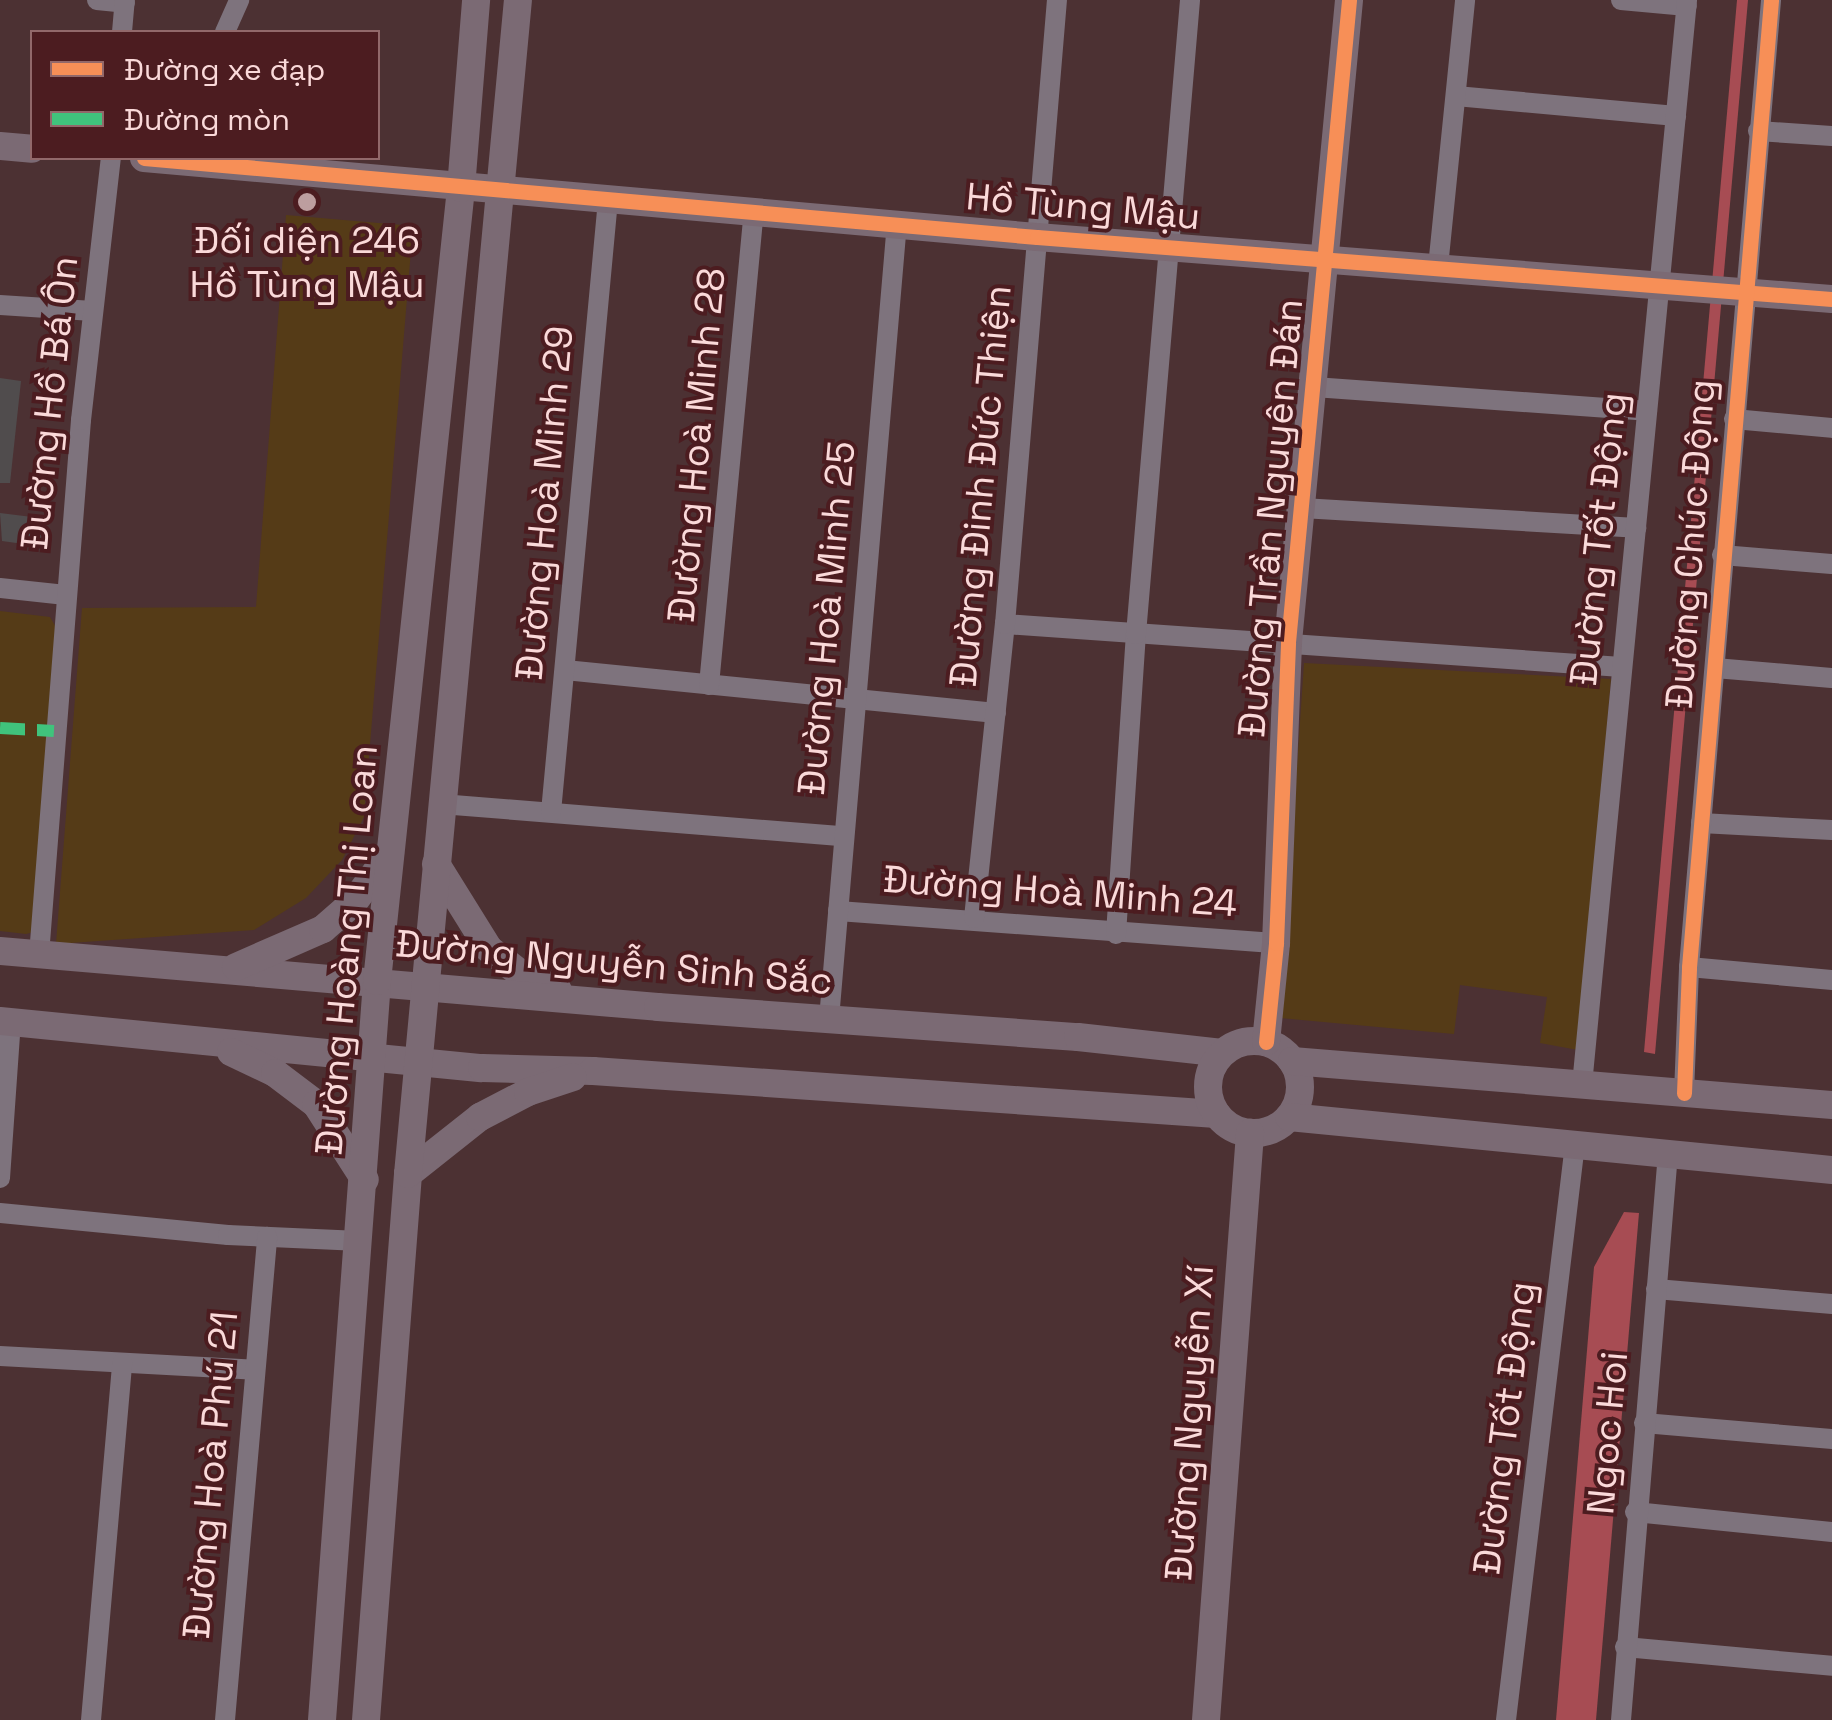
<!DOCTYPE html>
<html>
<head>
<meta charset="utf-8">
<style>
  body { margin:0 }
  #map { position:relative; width:1832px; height:1720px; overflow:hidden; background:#4c3133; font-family:"Space Grotesk",sans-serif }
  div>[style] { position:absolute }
  .green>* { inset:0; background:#553b17 }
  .water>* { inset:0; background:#a74c53 }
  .building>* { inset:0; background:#504c4d }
  .street>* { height:20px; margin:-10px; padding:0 10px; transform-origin:10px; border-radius:10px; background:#7e737d }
  .secondary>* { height:28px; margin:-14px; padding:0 14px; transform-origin:14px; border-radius:14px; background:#7b6a74 }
  .secondary>.ring { margin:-14px; padding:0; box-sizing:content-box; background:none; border:28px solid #7b6a74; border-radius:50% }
  .quiet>* { height:12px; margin-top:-6px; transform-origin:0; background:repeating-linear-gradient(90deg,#40c37c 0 25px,transparent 0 37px) }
  .cycleway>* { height:15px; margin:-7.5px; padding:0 7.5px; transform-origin:7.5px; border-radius:7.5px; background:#f78f57 }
  .dots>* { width:28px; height:28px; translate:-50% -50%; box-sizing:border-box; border:5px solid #4c1c20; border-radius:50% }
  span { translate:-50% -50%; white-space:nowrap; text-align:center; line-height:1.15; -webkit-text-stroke:8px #4c1c20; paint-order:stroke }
  .street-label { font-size:38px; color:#fad9d9 }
  .poi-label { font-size:38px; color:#fad9d9 }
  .legend { position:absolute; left:30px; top:30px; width:350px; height:130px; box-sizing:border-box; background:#4c1c20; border:2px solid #92686a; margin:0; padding:12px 18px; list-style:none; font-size:30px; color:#fad9d9 }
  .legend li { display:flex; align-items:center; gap:20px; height:50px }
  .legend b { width:50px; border:2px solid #92686a }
</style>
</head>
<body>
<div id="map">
  <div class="green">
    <div style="clip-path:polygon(286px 215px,413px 226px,364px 817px,342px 860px,306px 898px,254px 930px,56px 944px,82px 608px,256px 607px)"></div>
    <div style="clip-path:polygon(0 611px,50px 617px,57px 629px,34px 932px,26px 934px,0 931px)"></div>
    <div style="clip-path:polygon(1304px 663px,1611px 679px,1578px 1050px,1540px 1043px,1547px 997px,1460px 985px,1454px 1034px,1280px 1018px)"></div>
  </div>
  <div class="water">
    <div style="clip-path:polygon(1737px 0,1748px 0,1655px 1054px,1644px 1052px)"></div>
    <div style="clip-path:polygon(1624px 1212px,1639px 1213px,1596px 1720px,1556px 1720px,1594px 1267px)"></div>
  </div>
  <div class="building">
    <div style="clip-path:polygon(0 378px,21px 381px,10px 483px,0 483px)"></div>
    <div style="clip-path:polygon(0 513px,48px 519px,45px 547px,2px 541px)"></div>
  </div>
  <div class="street">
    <div style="left:97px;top:0;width:28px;rotate:6deg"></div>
    <div style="left:1621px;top:0;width:66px;rotate:5.2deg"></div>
    <div style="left:122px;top:32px;width:32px;rotate:-85deg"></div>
    <div style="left:225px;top:32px;width:35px;rotate:-66deg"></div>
    <div style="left:1456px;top:96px;width:221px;rotate:5.2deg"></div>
    <div style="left:1758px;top:131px;width:74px;rotate:3.9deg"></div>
    <div style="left:1438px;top:267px;width:268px;rotate:-84.2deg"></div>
    <div style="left:0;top:305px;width:93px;rotate:3.7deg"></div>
    <div style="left:1314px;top:387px;width:334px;rotate:4.1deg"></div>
    <div style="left:1734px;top:419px;width:98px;rotate:5.2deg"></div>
    <div style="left:1302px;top:508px;width:335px;rotate:3.4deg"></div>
    <div style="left:1722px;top:555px;width:110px;rotate:4.7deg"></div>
    <div style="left:0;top:588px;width:66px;rotate:6.1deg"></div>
    <div style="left:1005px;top:624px;width:618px;rotate:3.99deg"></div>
    <div style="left:1715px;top:668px;width:117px;rotate:4.9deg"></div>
    <div style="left:565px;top:670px;width:433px;rotate:5.7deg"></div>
    <div style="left:709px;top:685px;width:476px;rotate:-84.6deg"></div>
    <div style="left:441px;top:804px;width:403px;rotate:4.6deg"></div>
    <div style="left:551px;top:812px;width:615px;rotate:-84.68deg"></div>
    <div style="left:1701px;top:823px;width:131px;rotate:3.1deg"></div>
    <div style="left:838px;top:911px;width:439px;rotate:4.2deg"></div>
    <div style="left:974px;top:918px;width:296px;rotate:-84deg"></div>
    <div style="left:1005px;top:624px;width:626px;rotate:-85.24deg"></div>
    <div style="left:1116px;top:934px;width:301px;rotate:-86.2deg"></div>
    <div style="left:1136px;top:634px;width:636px;rotate:-85.13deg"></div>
    <div style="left:39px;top:955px;width:537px;rotate:-85.51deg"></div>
    <div style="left:81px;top:420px;width:264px;rotate:-83.5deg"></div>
    <div style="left:1689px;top:967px;width:144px;rotate:5.2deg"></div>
    <div style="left:829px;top:1019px;width:799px;rotate:-85.12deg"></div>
    <div style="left:1582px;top:1085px;width:1090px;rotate:-84.47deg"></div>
    <div style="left:1684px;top:1093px;width:126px;rotate:-87.7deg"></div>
    <div style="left:1689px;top:967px;width:970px;rotate:-85.15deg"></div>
    <div style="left:0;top:1178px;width:156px;rotate:-86deg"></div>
    <div style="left:0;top:1213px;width:229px;rotate:5.5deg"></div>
    <div style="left:228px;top:1235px;width:132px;rotate:2.6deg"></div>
    <div style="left:1656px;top:1289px;width:177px;rotate:4.9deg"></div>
    <div style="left:0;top:1356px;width:255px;rotate:3.1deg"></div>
    <div style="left:1644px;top:1423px;width:189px;rotate:4.9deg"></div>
    <div style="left:1635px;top:1512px;width:198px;rotate:5.8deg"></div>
    <div style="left:1625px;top:1647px;width:208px;rotate:5.2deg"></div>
    <div style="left:91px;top:1720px;width:358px;rotate:-85deg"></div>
    <div style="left:225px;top:1720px;width:485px;rotate:-85deg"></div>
    <div style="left:1506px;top:1720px;width:580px;rotate:-83.17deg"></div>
    <div style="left:1621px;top:1720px;width:569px;rotate:-85.26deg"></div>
  </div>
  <div class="secondary">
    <div style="left:0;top:146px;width:32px;rotate:5deg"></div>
    <div style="left:144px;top:158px;width:896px;rotate:5.06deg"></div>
    <div style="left:1037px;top:237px;width:797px;rotate:4.46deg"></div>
    <div style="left:436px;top:864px;width:100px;rotate:58.1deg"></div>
    <div style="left:489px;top:949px;width:41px;rotate:38deg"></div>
    <div style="left:521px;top:974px;width:40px;rotate:23.4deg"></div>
    <div style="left:0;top:951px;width:660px;rotate:4.86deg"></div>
    <div style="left:658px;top:1007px;width:421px;rotate:4.1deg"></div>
    <div style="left:1078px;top:1037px;width:145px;rotate:6.3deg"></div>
    <div style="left:236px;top:967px;width:95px;rotate:-23.6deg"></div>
    <div style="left:323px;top:929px;width:41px;rotate:-41.1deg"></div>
    <div style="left:354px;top:902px;width:61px;rotate:-53.7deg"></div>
    <div style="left:0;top:1021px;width:484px;rotate:5.6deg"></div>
    <div style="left:482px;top:1068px;width:111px;rotate:1.5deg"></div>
    <div style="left:593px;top:1071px;width:625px;rotate:3.94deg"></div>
    <div class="ring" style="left:1208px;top:1041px;width:64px;height:64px"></div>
    <div style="left:1266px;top:1042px;width:100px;rotate:-84.2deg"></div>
    <div style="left:1276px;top:943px;width:301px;rotate:-87.7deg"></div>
    <div style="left:1288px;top:642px;width:645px;rotate:-84.57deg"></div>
    <div style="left:231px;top:1052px;width:49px;rotate:25.5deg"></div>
    <div style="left:275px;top:1073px;width:51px;rotate:37.1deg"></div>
    <div style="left:316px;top:1104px;width:90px;rotate:57.2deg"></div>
    <div style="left:1292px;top:1061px;width:542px;rotate:4.66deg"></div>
    <div style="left:1289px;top:1117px;width:546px;rotate:5.57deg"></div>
    <div style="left:408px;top:1174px;width:92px;rotate:-38.4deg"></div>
    <div style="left:480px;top:1117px;width:54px;rotate:-27.5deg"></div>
    <div style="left:528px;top:1092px;width:47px;rotate:-18.4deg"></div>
    <div style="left:322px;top:1720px;width:741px;rotate:-85.74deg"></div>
    <div style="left:377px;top:981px;width:797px;rotate:-83.95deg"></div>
    <div style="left:461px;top:188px;width:189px;rotate:-85.4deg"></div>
    <div style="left:366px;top:1720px;width:548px;rotate:-85.6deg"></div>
    <div style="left:408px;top:1174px;width:1179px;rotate:-84.65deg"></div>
    <div style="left:1206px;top:1720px;width:589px;rotate:-85.71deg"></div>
  </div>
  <div class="quiet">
    <div style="left:0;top:728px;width:54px;rotate:3.2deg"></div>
  </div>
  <div class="cycleway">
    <div style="left:144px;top:158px;width:896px;rotate:5.06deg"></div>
    <div style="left:1037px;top:237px;width:797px;rotate:4.46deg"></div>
    <div style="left:1266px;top:1042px;width:100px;rotate:-84.2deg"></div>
    <div style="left:1276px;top:943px;width:301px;rotate:-87.7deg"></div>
    <div style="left:1288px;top:642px;width:645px;rotate:-84.57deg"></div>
    <div style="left:1684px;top:1093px;width:126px;rotate:-87.7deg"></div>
    <div style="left:1689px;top:967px;width:970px;rotate:-85.15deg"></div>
  </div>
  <div class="dots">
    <div style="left:307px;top:202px;background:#bd9e9f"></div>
  </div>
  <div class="street-label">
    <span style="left:1083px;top:207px;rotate:5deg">Hồ Tùng Mậu</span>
    <span style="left:50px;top:403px;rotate:-84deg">Đường Hồ Bá Ôn</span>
    <span style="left:697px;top:445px;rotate:-85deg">Đường Hoà Minh 28</span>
    <span style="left:981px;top:486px;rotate:-85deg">Đường Đinh Đức Thiện</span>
    <span style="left:545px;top:503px;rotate:-85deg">Đường Hoà Minh 29</span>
    <span style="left:1271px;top:518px;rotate:-85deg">Đường Trần Nguyên Đán</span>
    <span style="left:1599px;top:539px;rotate:-84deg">Đường Tốt Động</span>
    <span style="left:1691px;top:544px;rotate:-86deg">Đường Chúc Động</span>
    <span style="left:827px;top:618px;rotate:-85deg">Đường Hoà Minh 25</span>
    <span style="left:1060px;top:892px;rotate:4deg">Đường Hoà Minh 24</span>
    <span style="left:347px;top:950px;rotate:-85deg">Đường Hoàng Thị Loan</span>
    <span style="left:614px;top:963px;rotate:5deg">Đường Nguyễn Sinh Sắc</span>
    <span style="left:1190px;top:1423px;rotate:-86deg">Đường Nguyễn Xí</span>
    <span style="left:1505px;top:1428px;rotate:-83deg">Đường Tốt Động</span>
    <span style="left:1608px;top:1433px;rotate:-85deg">Ngoc Hoi</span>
    <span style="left:211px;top:1475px;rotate:-85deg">Đường Hoà Phú 21</span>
  </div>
  <div class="poi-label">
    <span style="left:307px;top:263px">Đối diện 246<br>Hồ Tùng Mậu</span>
  </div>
  <ul class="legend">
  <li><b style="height:12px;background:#f78f57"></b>Đường xe đạp</li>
  <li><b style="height:12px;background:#40c37c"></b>Đường mòn</li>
  </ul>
</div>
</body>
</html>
